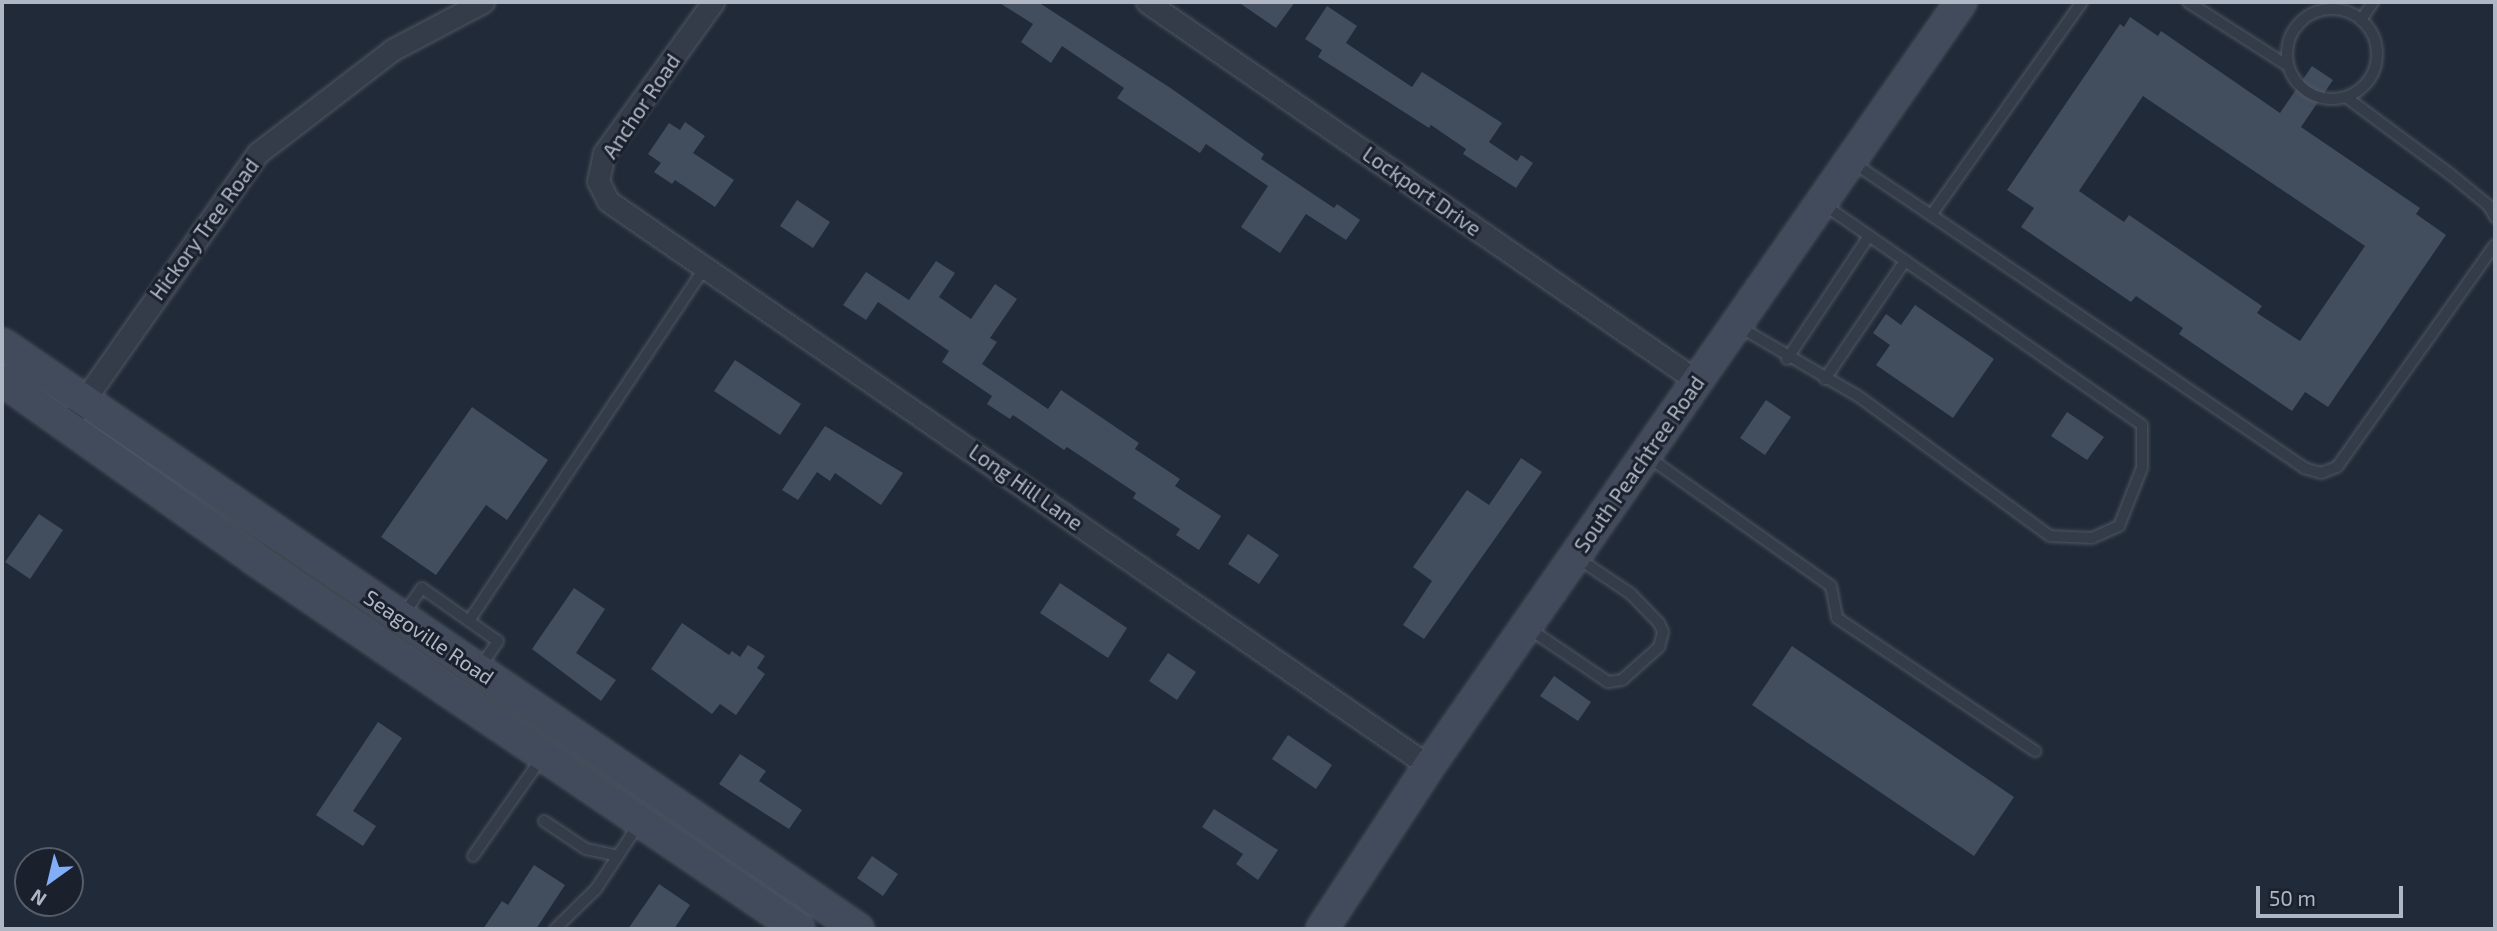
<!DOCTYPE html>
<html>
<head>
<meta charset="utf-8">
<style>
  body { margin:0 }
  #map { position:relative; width:2497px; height:931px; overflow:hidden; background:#212a38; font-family:"Exo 2",sans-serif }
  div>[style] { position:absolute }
  .building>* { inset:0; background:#424d5d }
  .roads { filter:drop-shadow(0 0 2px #4f5763) drop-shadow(0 0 2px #4f5763) }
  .service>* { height:10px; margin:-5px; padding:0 5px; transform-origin:5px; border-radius:5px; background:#343c49 }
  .service>.ring { margin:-5px; padding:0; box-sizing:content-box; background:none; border:10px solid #343c49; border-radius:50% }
  .minor>* { height:21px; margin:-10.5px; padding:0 10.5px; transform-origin:10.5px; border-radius:10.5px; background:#343c49 }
  .secondary>* { height:30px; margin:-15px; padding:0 15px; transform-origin:15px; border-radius:15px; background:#424b5c }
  span { translate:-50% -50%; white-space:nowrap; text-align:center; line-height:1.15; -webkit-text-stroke:6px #1a212d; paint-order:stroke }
  .street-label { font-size:21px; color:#afb7c5 }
  .frame { position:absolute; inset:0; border:4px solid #afb7c5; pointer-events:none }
  .north { position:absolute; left:14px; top:847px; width:70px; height:70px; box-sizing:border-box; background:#1a212d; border:2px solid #565d6a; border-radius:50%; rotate:214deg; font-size:19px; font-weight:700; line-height:28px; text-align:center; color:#afb7c5 }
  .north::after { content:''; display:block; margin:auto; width:24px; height:32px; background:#82adf7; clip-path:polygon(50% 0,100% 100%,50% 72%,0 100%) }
  .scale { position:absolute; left:2256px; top:886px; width:147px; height:32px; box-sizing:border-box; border:4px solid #afb7c5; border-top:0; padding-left:9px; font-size:21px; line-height:24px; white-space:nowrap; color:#afb7c5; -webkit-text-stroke:5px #1a212d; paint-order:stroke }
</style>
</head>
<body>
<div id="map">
  <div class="building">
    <div style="clip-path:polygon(998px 2px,1038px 2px,1172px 89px,1264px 154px,1261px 159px,1334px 208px,1337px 204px,1360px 220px,1346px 240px,1306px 214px,1280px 253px,1241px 227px,1268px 186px,1206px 144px,1200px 153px,1117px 98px,1124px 88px,1062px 46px,1051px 63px,1021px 42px,1033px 24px)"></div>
    <div style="clip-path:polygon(1238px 2px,1295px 2px,1276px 28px)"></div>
    <div style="clip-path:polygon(1327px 6px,1357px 26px,1346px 43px,1412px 87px,1422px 72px,1502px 123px,1489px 142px,1517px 161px,1521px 155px,1533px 163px,1516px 188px,1463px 154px,1466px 149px,1431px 125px,1429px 128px,1318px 57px,1322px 50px,1305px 39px)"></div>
    <div style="clip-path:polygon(evenodd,2130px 17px,2158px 36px,2161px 31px,2280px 113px,2312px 66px,2333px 80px,2301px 127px,2420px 208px,2416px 214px,2446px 235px,2328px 407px,2305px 392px,2292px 411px,2179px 334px,2183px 328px,2136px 296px,2131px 302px,2021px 227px,2034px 208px,2007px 190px,2120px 24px,2124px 27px,2130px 17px,2143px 96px,2365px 246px,2300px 341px,2257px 313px,2262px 306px,2129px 215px,2124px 222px,2079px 191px,2143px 96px)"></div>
    <div style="clip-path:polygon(685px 122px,705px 136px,693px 153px,734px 180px,715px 207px,675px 180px,672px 184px,654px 172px,661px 163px,648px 154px,669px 123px,680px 130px)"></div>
    <div style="clip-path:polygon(797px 200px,830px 222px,813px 248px,780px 226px)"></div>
    <div style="clip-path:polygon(936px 261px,955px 273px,939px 297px,971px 319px,995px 284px,1017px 299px,990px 338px,997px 342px,982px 364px,1048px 409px,1061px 390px,1139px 443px,1135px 449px,1180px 479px,1175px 486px,1221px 516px,1199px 550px,1176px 535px,1180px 529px,1133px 498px,1136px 493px,1067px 447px,1064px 450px,1013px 415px,1010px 419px,987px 404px,992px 396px,942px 362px,949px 351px,878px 302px,866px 320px,843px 305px,866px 272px,909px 300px)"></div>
    <div style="clip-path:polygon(1915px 305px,1994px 359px,1953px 418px,1876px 365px,1890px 345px,1873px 333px,1886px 314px,1901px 325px)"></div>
    <div style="clip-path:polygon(735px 360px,801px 404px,780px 435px,714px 391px)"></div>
    <div style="clip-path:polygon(1766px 400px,1791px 417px,1765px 455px,1740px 438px)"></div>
    <div style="clip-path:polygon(472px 407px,548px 460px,507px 520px,486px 505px,436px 575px,381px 537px)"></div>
    <div style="clip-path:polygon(2067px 412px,2104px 437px,2087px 460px,2051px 436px)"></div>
    <div style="clip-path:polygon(825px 426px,903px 473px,881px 505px,835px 473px,830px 481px,817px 472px,798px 500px,782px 490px)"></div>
    <div style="clip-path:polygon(1521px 458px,1542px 472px,1424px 639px,1403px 625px,1432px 581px,1413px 567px,1467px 490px,1489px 505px)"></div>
    <div style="clip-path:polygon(39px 514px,63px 530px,30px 579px,5px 562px)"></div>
    <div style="clip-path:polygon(1248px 534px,1279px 555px,1259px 584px,1228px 564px)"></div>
    <div style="clip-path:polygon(1060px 583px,1127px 628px,1108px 658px,1040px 613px)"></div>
    <div style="clip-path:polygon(574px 588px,605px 609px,576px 653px,616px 680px,601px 701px,532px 649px)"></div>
    <div style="clip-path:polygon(682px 623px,729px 655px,732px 651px,740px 657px,748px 645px,765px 656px,757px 668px,765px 674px,736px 715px,720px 704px,712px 714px,651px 669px)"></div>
    <div style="clip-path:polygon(1792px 646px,2014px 797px,1974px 856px,1752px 705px)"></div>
    <div style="clip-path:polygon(1168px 653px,1196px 672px,1177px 700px,1149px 681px)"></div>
    <div style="clip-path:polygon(1554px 676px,1591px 702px,1578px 721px,1540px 696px)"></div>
    <div style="clip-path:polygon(378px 722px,402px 738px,353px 811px,376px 826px,363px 846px,316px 815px)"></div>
    <div style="clip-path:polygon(1288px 735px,1332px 765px,1316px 789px,1272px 759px)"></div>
    <div style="clip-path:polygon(740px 754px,766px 771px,759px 781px,802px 810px,789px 829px,719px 784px)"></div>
    <div style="clip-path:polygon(1214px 809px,1278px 850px,1258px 880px,1236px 864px,1243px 854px,1202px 827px)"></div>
    <div style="clip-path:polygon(872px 856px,898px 874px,883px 896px,857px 878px)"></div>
    <div style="clip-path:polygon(534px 865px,565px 885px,536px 929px,483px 929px,502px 901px,508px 905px)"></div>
    <div style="clip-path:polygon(659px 884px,690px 905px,674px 929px,628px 929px)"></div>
  </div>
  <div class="roads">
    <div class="service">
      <div style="left:2082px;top:2px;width:261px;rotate:125.3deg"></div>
      <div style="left:1931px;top:215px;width:451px;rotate:34.1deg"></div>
      <div style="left:2304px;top:468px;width:18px;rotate:16deg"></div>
      <div style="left:2321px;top:473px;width:17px;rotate:-21deg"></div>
      <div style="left:2337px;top:467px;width:272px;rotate:-54.6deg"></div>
      <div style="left:2188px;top:2px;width:119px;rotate:32.6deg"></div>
      <div class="ring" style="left:2287px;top:9px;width:80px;height:80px"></div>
      <div style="left:2361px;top:20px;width:22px;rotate:-56deg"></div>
      <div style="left:2346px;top:97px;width:129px;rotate:36.5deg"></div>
      <div style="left:2450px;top:174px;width:50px;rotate:39.4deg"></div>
      <div style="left:2489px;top:206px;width:13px;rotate:61deg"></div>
      <div style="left:1852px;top:162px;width:95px;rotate:33.9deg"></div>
      <div style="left:1738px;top:326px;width:139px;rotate:30.3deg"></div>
      <div style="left:1858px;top:396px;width:238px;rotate:36.1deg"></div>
      <div style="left:2050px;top:536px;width:42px;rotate:2.7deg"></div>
      <div style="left:2092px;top:538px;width:30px;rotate:-24deg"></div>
      <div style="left:2119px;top:526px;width:62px;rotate:-68.4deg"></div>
      <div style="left:2142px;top:468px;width:43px;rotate:-90deg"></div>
      <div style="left:2142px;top:425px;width:390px;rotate:-145.3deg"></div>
      <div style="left:1787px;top:359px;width:148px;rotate:-56.3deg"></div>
      <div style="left:1825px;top:379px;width:143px;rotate:-55.9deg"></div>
      <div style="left:1648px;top:457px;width:224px;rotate:35.2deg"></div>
      <div style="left:1831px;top:586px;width:33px;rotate:79deg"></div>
      <div style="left:1837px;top:618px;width:239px;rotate:33.9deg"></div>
      <div style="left:403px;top:615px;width:33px;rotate:-55deg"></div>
      <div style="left:422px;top:588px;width:57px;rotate:35.1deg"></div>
      <div style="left:469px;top:621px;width:424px;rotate:-56.3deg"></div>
      <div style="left:469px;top:621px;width:35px;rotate:35deg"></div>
      <div style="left:498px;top:641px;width:32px;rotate:124deg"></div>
      <div style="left:1528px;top:628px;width:97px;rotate:34deg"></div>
      <div style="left:1608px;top:682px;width:14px;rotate:-8deg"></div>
      <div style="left:1622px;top:680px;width:50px;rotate:-41.7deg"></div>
      <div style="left:1659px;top:647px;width:16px;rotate:-75deg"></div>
      <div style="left:1663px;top:632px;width:10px;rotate:-114deg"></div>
      <div style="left:1659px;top:623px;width:40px;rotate:-134deg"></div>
      <div style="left:1631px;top:594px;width:66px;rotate:-146.1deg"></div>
      <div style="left:544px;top:821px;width:50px;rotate:33.7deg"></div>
      <div style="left:586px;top:849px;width:33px;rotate:12deg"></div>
      <div style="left:473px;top:856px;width:122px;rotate:-55deg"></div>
      <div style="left:555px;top:929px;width:57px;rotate:-44.3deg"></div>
      <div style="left:596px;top:889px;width:80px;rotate:-56.7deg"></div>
    </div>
    <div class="minor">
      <div style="left:713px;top:2px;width:186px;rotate:125.8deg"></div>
      <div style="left:604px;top:153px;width:29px;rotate:102deg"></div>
      <div style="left:598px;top:181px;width:22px;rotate:63deg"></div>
      <div style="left:608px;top:201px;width:997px;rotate:34.54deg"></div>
      <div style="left:1147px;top:2px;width:668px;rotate:34.57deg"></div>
      <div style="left:78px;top:409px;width:313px;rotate:-54.9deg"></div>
      <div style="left:258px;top:153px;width:169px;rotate:-37.5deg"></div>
      <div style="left:392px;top:50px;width:103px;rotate:-27.8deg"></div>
    </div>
    <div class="secondary">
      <div style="left:2px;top:344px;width:1037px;rotate:34.35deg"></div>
      <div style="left:2px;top:380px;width:308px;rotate:35.3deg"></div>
      <div style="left:253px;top:558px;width:660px;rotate:34.2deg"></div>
      <div style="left:1322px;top:929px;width:195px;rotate:-56.7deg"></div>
      <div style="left:1429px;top:766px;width:931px;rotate:-55.15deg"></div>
    </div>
  </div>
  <div class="street-label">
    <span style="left:641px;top:106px;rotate:-56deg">Anchor Road</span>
    <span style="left:1422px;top:191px;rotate:35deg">Lockport Drive</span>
    <span style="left:204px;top:229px;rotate:-54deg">Hickory Tree Road</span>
    <span style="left:1639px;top:464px;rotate:-55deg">South Peachtree Road</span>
    <span style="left:1026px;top:487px;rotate:35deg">Long Hill Lane</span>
    <span style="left:429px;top:637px;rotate:34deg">Seagoville Road</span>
  </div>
  <div class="frame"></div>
  <div class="north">N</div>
  <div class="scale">50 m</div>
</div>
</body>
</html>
